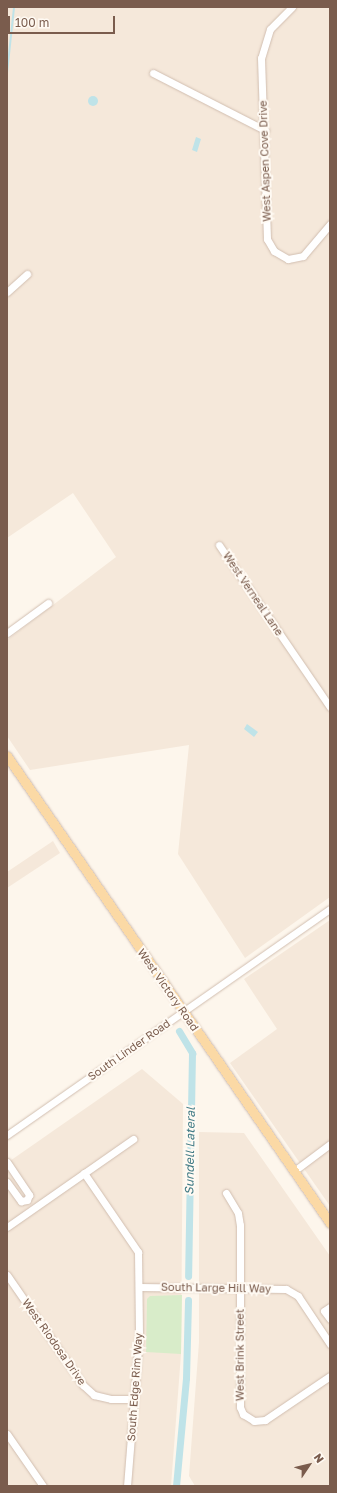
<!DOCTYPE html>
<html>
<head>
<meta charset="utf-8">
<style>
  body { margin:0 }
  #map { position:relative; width:337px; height:1493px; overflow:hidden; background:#fdf6ec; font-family:"Golos Text",sans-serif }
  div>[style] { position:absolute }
  .residential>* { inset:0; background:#f5e8da }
  .green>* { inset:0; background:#d8ecc9 }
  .water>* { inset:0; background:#bfe3e8 }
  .round { border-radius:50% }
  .stream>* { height:2px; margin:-1px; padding:0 1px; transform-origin:1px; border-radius:1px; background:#bfe3e8 }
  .canal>* { height:7px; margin:-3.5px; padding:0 3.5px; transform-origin:3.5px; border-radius:3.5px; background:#bfe3e8 }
  .roads { filter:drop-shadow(0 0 1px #d1beb0) drop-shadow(0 0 1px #d1beb0) }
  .minor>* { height:7px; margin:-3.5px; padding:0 3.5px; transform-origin:3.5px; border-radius:3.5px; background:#fff }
  .major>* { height:9px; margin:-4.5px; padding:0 4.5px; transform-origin:4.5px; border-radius:4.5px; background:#fbd9a5 }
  span { translate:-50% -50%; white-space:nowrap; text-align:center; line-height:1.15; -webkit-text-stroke:4px #fffaf3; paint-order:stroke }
  .street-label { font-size:11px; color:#7a5c4d }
  .water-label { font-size:12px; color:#437c86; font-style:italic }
  .frame { position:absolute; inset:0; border:8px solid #7a5c4d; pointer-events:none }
  .north { position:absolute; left:289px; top:1445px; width:40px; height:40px; -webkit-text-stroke:3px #fffaf3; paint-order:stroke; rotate:55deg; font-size:11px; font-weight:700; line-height:16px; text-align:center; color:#7a5c4d }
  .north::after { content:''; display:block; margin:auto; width:14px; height:18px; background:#7a5c4d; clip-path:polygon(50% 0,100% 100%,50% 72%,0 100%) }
  .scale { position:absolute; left:8px; top:16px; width:107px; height:18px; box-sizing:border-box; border:2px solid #7a5c4d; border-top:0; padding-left:5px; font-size:12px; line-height:14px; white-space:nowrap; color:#7a5c4d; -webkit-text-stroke:3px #fffaf3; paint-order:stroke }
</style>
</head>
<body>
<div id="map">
  <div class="residential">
    <div style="clip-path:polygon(7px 7px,330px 7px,330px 897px,245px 958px,178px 854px,189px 745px,30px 770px,7px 736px,7px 640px,116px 557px,73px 493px,7px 538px)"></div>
    <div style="clip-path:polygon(53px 841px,60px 853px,7px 888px,7px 872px)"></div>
    <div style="clip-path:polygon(330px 920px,330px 1206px,230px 1063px,277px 1029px,244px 979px)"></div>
    <div style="clip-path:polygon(142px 1069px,183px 1104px,181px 1354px,171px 1486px,7px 1486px,7px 1163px)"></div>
    <div style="clip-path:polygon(199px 1132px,244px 1133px,330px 1256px,330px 1486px,195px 1486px,189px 1476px,199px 1342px)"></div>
  </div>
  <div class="green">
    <div style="clip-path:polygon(182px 1295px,181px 1354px,146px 1352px,147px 1299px,150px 1296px)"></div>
  </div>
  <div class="water">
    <div class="round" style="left:88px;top:96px;width:10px;height:10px"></div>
    <div style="clip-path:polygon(196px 137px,201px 139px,197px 152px,192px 150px)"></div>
    <div style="clip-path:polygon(247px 724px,258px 732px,254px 737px,244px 729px)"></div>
  </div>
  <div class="stream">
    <div style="left:7px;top:73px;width:66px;rotate:-83.9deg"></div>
  </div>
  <div class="canal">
    <div style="left:179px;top:1031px;width:26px;rotate:59deg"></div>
    <div style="left:192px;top:1053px;width:223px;rotate:91deg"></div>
    <div style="left:176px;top:1486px;width:108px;rotate:-84.7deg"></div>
    <div style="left:186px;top:1378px;width:78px;rotate:-88.5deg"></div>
  </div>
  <div class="roads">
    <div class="minor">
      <div style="left:292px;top:7px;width:31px;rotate:135deg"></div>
      <div style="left:270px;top:29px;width:30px;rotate:107deg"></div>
      <div style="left:261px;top:58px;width:181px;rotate:88.1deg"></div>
      <div style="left:267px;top:239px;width:14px;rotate:60deg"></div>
      <div style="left:274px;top:251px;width:16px;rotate:30deg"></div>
      <div style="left:288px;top:259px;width:15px;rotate:-11deg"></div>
      <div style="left:303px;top:256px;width:42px;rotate:-49.8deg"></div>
      <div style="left:153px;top:73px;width:126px;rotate:27deg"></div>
      <div style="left:7px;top:292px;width:27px;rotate:-42deg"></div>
      <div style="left:219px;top:545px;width:196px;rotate:55.6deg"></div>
      <div style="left:7px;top:633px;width:51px;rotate:-36.2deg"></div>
      <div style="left:7px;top:1135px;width:394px;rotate:-35deg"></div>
      <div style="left:7px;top:1162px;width:40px;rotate:56deg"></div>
      <div style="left:29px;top:1195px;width:5px;rotate:112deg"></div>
      <div style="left:294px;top:1171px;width:45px;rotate:-36.9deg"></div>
      <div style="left:84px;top:1173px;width:96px;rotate:55.6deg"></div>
      <div style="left:138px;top:1252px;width:85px;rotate:89.3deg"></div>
      <div style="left:139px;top:1337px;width:149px;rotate:94.6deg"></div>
      <div style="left:7px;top:1182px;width:24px;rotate:54deg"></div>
      <div style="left:21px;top:1201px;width:6px;rotate:-9deg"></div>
      <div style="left:226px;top:1193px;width:23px;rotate:59deg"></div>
      <div style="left:238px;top:1213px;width:12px;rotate:81deg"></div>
      <div style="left:240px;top:1225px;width:182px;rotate:90deg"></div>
      <div style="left:240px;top:1407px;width:8px;rotate:67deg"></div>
      <div style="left:243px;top:1414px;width:13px;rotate:32deg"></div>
      <div style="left:254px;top:1421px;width:11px;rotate:-5deg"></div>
      <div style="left:265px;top:1420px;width:78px;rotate:-34.1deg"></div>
      <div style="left:7px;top:1227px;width:154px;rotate:-34.9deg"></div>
      <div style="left:7px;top:1275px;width:134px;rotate:55.4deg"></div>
      <div style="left:83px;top:1385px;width:15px;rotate:42deg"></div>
      <div style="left:94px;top:1395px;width:17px;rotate:13deg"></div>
      <div style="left:111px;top:1399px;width:23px"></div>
      <div style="left:139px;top:1287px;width:147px;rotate:0.8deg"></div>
      <div style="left:286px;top:1289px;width:14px;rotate:30deg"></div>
      <div style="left:298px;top:1296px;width:58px;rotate:56.3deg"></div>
      <div style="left:330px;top:1307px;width:7px;rotate:146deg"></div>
      <div style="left:324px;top:1311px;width:10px;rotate:53deg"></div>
      <div style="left:7px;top:1434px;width:63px;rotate:55.3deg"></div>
    </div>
    <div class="major">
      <div style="left:7px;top:756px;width:568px;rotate:55.33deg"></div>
    </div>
  </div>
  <div class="street-label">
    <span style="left:265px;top:161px;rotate:-92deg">West Aspen Cove Drive</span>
    <span style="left:253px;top:594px;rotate:56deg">West Verneal Lane</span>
    <span style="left:168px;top:990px;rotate:55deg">West Victory Road</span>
    <span style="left:129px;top:1050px;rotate:-35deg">South Linder Road</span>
    <span style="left:216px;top:1288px;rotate:1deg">South Large Hill Way</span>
    <span style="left:54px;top:1342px;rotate:55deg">West Riodosa Drive</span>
    <span style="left:240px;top:1355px;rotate:-90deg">West Brink Street</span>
    <span style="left:135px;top:1387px;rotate:-86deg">South Edge Rim Way</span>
  </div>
  <div class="water-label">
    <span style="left:190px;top:1151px;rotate:-89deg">Sundell Lateral</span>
  </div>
  <div class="frame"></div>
  <div class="north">N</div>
  <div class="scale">100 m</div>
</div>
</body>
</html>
